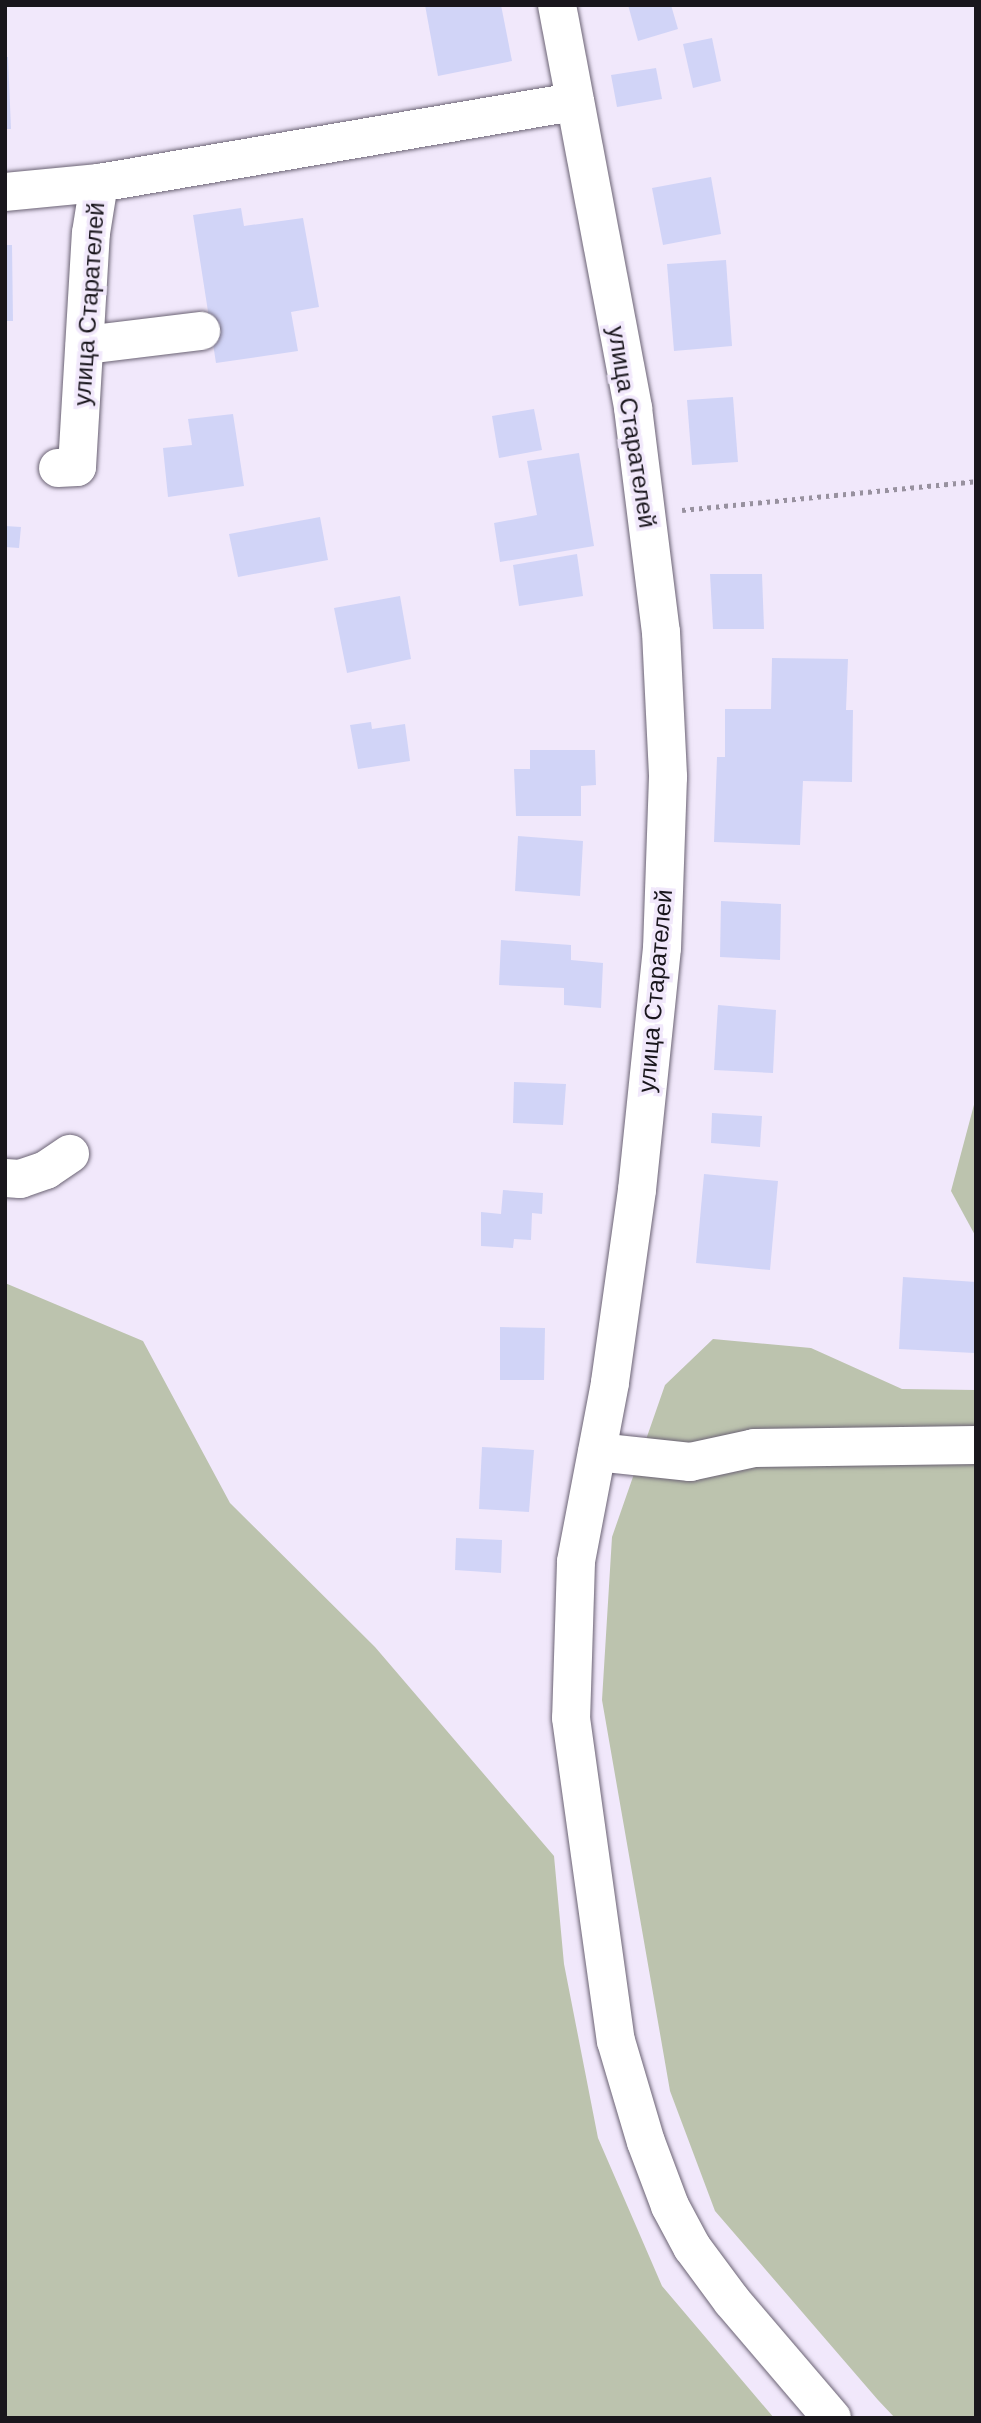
<!DOCTYPE html>
<html>
<head>
<meta charset="utf-8">
<style>
  body { margin:0 }
  #map { position:relative; width:981px; height:2423px; overflow:hidden; background:#f1e8fb; font-family:"DM Sans",sans-serif }
  div>[style] { position:absolute }
  .green>* { inset:0; background:#bcc3ae }
  .building>* { inset:0; background:#d1d4f7 }
  .path>* { height:4.5px; margin-top:-2.25px; transform-origin:0; background:repeating-linear-gradient(90deg,#98919f 0 3.5px,transparent 0 8.5px) }
  .roads { filter:drop-shadow(0 0 2px #6b6374) drop-shadow(0 0 2px #6b6374) }
  .minor>* { height:38px; margin:-19px; padding:0 19px; transform-origin:19px; border-radius:19px; background:#fff }
  span { translate:-50% -50%; white-space:nowrap; text-align:center; line-height:1.15; -webkit-text-stroke:7px #f1e8fb; paint-order:stroke }
  .street-label { font-size:24px; color:#19161c }
  .frame { position:absolute; inset:0; border:7px solid #19161c; pointer-events:none }
</style>
</head>
<body>
<div id="map">
  <div class="green">
    <div style="clip-path:polygon(975px 1101px,976px 1101px,976px 1237px,951px 1191px)"></div>
    <div style="clip-path:polygon(5px 1283px,143px 1341px,230px 1503px,375px 1647px,554px 1856px,564px 1964px,598px 2138px,662px 2286px,774px 2418px,5px 2418px)"></div>
    <div style="clip-path:polygon(713px 1339px,811px 1348px,902px 1389px,976px 1390px,976px 2418px,895px 2418px,878px 2400px,715px 2211px,670px 2091px,602px 1700px,612px 1537px,665px 1385px)"></div>
  </div>
  <div class="building">
    <div style="clip-path:polygon(425px 5px,501px 5px,512px 61px,438px 76px)"></div>
    <div style="clip-path:polygon(628px 5px,671px 5px,678px 29px,638px 41px)"></div>
    <div style="clip-path:polygon(712px 38px,721px 81px,693px 88px,683px 44px)"></div>
    <div style="clip-path:polygon(5px 57px,8px 57px,11px 129px,5px 129px)"></div>
    <div style="clip-path:polygon(656px 68px,662px 99px,617px 107px,611px 75px)"></div>
    <div style="clip-path:polygon(711px 177px,721px 234px,663px 245px,652px 188px)"></div>
    <div style="clip-path:polygon(241px 208px,244px 226px,303px 218px,319px 307px,291px 312px,298px 351px,216px 363px,193px 215px)"></div>
    <div style="clip-path:polygon(5px 245px,12px 245px,13px 321px,5px 321px)"></div>
    <div style="clip-path:polygon(726px 260px,732px 346px,674px 351px,667px 264px)"></div>
    <div style="clip-path:polygon(733px 397px,738px 462px,692px 465px,687px 400px)"></div>
    <div style="clip-path:polygon(534px 409px,542px 450px,499px 458px,492px 416px)"></div>
    <div style="clip-path:polygon(233px 414px,244px 486px,168px 497px,163px 448px,192px 445px,188px 419px)"></div>
    <div style="clip-path:polygon(579px 453px,594px 546px,500px 562px,494px 523px,537px 515px,527px 461px)"></div>
    <div style="clip-path:polygon(320px 517px,328px 560px,238px 577px,229px 534px)"></div>
    <div style="clip-path:polygon(5px 526px,21px 527px,19px 548px,5px 547px)"></div>
    <div style="clip-path:polygon(577px 554px,583px 596px,519px 606px,513px 565px)"></div>
    <div style="clip-path:polygon(710px 574px,762px 574px,764px 629px,713px 629px)"></div>
    <div style="clip-path:polygon(400px 596px,411px 659px,347px 673px,334px 608px)"></div>
    <div style="clip-path:polygon(772px 658px,848px 659px,846px 710px,853px 710px,852px 782px,803px 781px,800px 845px,714px 842px,717px 757px,725px 757px,725px 709px,771px 709px)"></div>
    <div style="clip-path:polygon(371px 722px,372px 729px,405px 724px,410px 761px,358px 769px,350px 725px)"></div>
    <div style="clip-path:polygon(530px 750px,595px 750px,596px 785px,581px 786px,581px 816px,516px 816px,514px 769px,530px 769px)"></div>
    <div style="clip-path:polygon(518px 836px,583px 841px,580px 896px,515px 891px)"></div>
    <div style="clip-path:polygon(721px 901px,781px 904px,780px 960px,720px 957px)"></div>
    <div style="clip-path:polygon(501px 940px,571px 945px,571px 960px,603px 963px,601px 1008px,564px 1005px,564px 988px,499px 985px)"></div>
    <div style="clip-path:polygon(718px 1005px,776px 1010px,773px 1073px,714px 1070px)"></div>
    <div style="clip-path:polygon(514px 1082px,566px 1084px,563px 1125px,513px 1123px)"></div>
    <div style="clip-path:polygon(712px 1113px,762px 1116px,760px 1147px,711px 1143px)"></div>
    <div style="clip-path:polygon(704px 1174px,778px 1181px,770px 1270px,696px 1263px)"></div>
    <div style="clip-path:polygon(503px 1190px,543px 1193px,542px 1214px,532px 1213px,531px 1240px,514px 1239px,513px 1248px,481px 1246px,481px 1212px,501px 1214px)"></div>
    <div style="clip-path:polygon(903px 1277px,976px 1282px,974px 1353px,899px 1349px)"></div>
    <div style="clip-path:polygon(500px 1327px,545px 1328px,544px 1380px,500px 1380px)"></div>
    <div style="clip-path:polygon(482px 1447px,534px 1450px,529px 1512px,479px 1509px)"></div>
    <div style="clip-path:polygon(456px 1538px,502px 1540px,501px 1573px,455px 1570px)"></div>
  </div>
  <div class="path">
    <div style="left:682px;top:510px;width:295px;rotate:-5.6deg"></div>
  </div>
  <div class="roads">
    <div class="minor">
      <div style="left:557px;top:5px;width:410px;rotate:79.3deg"></div>
      <div style="left:633px;top:408px;width:226px;rotate:82.9deg"></div>
      <div style="left:661px;top:632px;width:145px;rotate:87.2deg"></div>
      <div style="left:668px;top:777px;width:171px;rotate:92deg"></div>
      <div style="left:662px;top:948px;width:243px;rotate:95.9deg"></div>
      <div style="left:637px;top:1190px;width:195px;rotate:98deg"></div>
      <div style="left:610px;top:1383px;width:182px;rotate:100.8deg"></div>
      <div style="left:576px;top:1562px;width:156px;rotate:91.8deg"></div>
      <div style="left:571px;top:1718px;width:326px;rotate:82.1deg"></div>
      <div style="left:616px;top:2041px;width:105px;rotate:73.5deg"></div>
      <div style="left:646px;top:2142px;width:68px;rotate:69.4deg"></div>
      <div style="left:670px;top:2206px;width:47px;rotate:61.8deg"></div>
      <div style="left:692px;top:2247px;width:67px;rotate:53.5deg"></div>
      <div style="left:732px;top:2301px;width:154px;rotate:49.5deg"></div>
      <div style="left:5px;top:192px;width:94px;rotate:-5.5deg"></div>
      <div style="left:85px;top:345px;width:117px;rotate:-6.9deg"></div>
      <div style="left:58px;top:468px;width:19px;rotate:-3deg"></div>
      <div style="left:77px;top:467px;width:234px;rotate:-86.6deg"></div>
      <div style="left:91px;top:233px;width:51px;rotate:-80.9deg"></div>
      <div style="left:99px;top:183px;width:483px;rotate:-9.7deg"></div>
      <div style="left:5px;top:1178px;width:15px;rotate:4deg"></div>
      <div style="left:20px;top:1179px;width:28px;rotate:-19deg"></div>
      <div style="left:46px;top:1170px;width:29px;rotate:-34deg"></div>
      <div style="left:597px;top:1452px;width:94px;rotate:6.1deg"></div>
      <div style="left:690px;top:1462px;width:66px;rotate:-12.3deg"></div>
      <div style="left:754px;top:1448px;width:222px;rotate:-0.8deg"></div>
    </div>
  </div>
  <div class="street-label">
    <span style="left:89px;top:304px;rotate:-86deg">улица Старателей</span>
    <span style="left:632px;top:427px;rotate:81deg">улица Старателей</span>
    <span style="left:655px;top:991px;rotate:-85deg">улица Старателей</span>
  </div>
  <div class="frame"></div>
</div>
</body>
</html>
